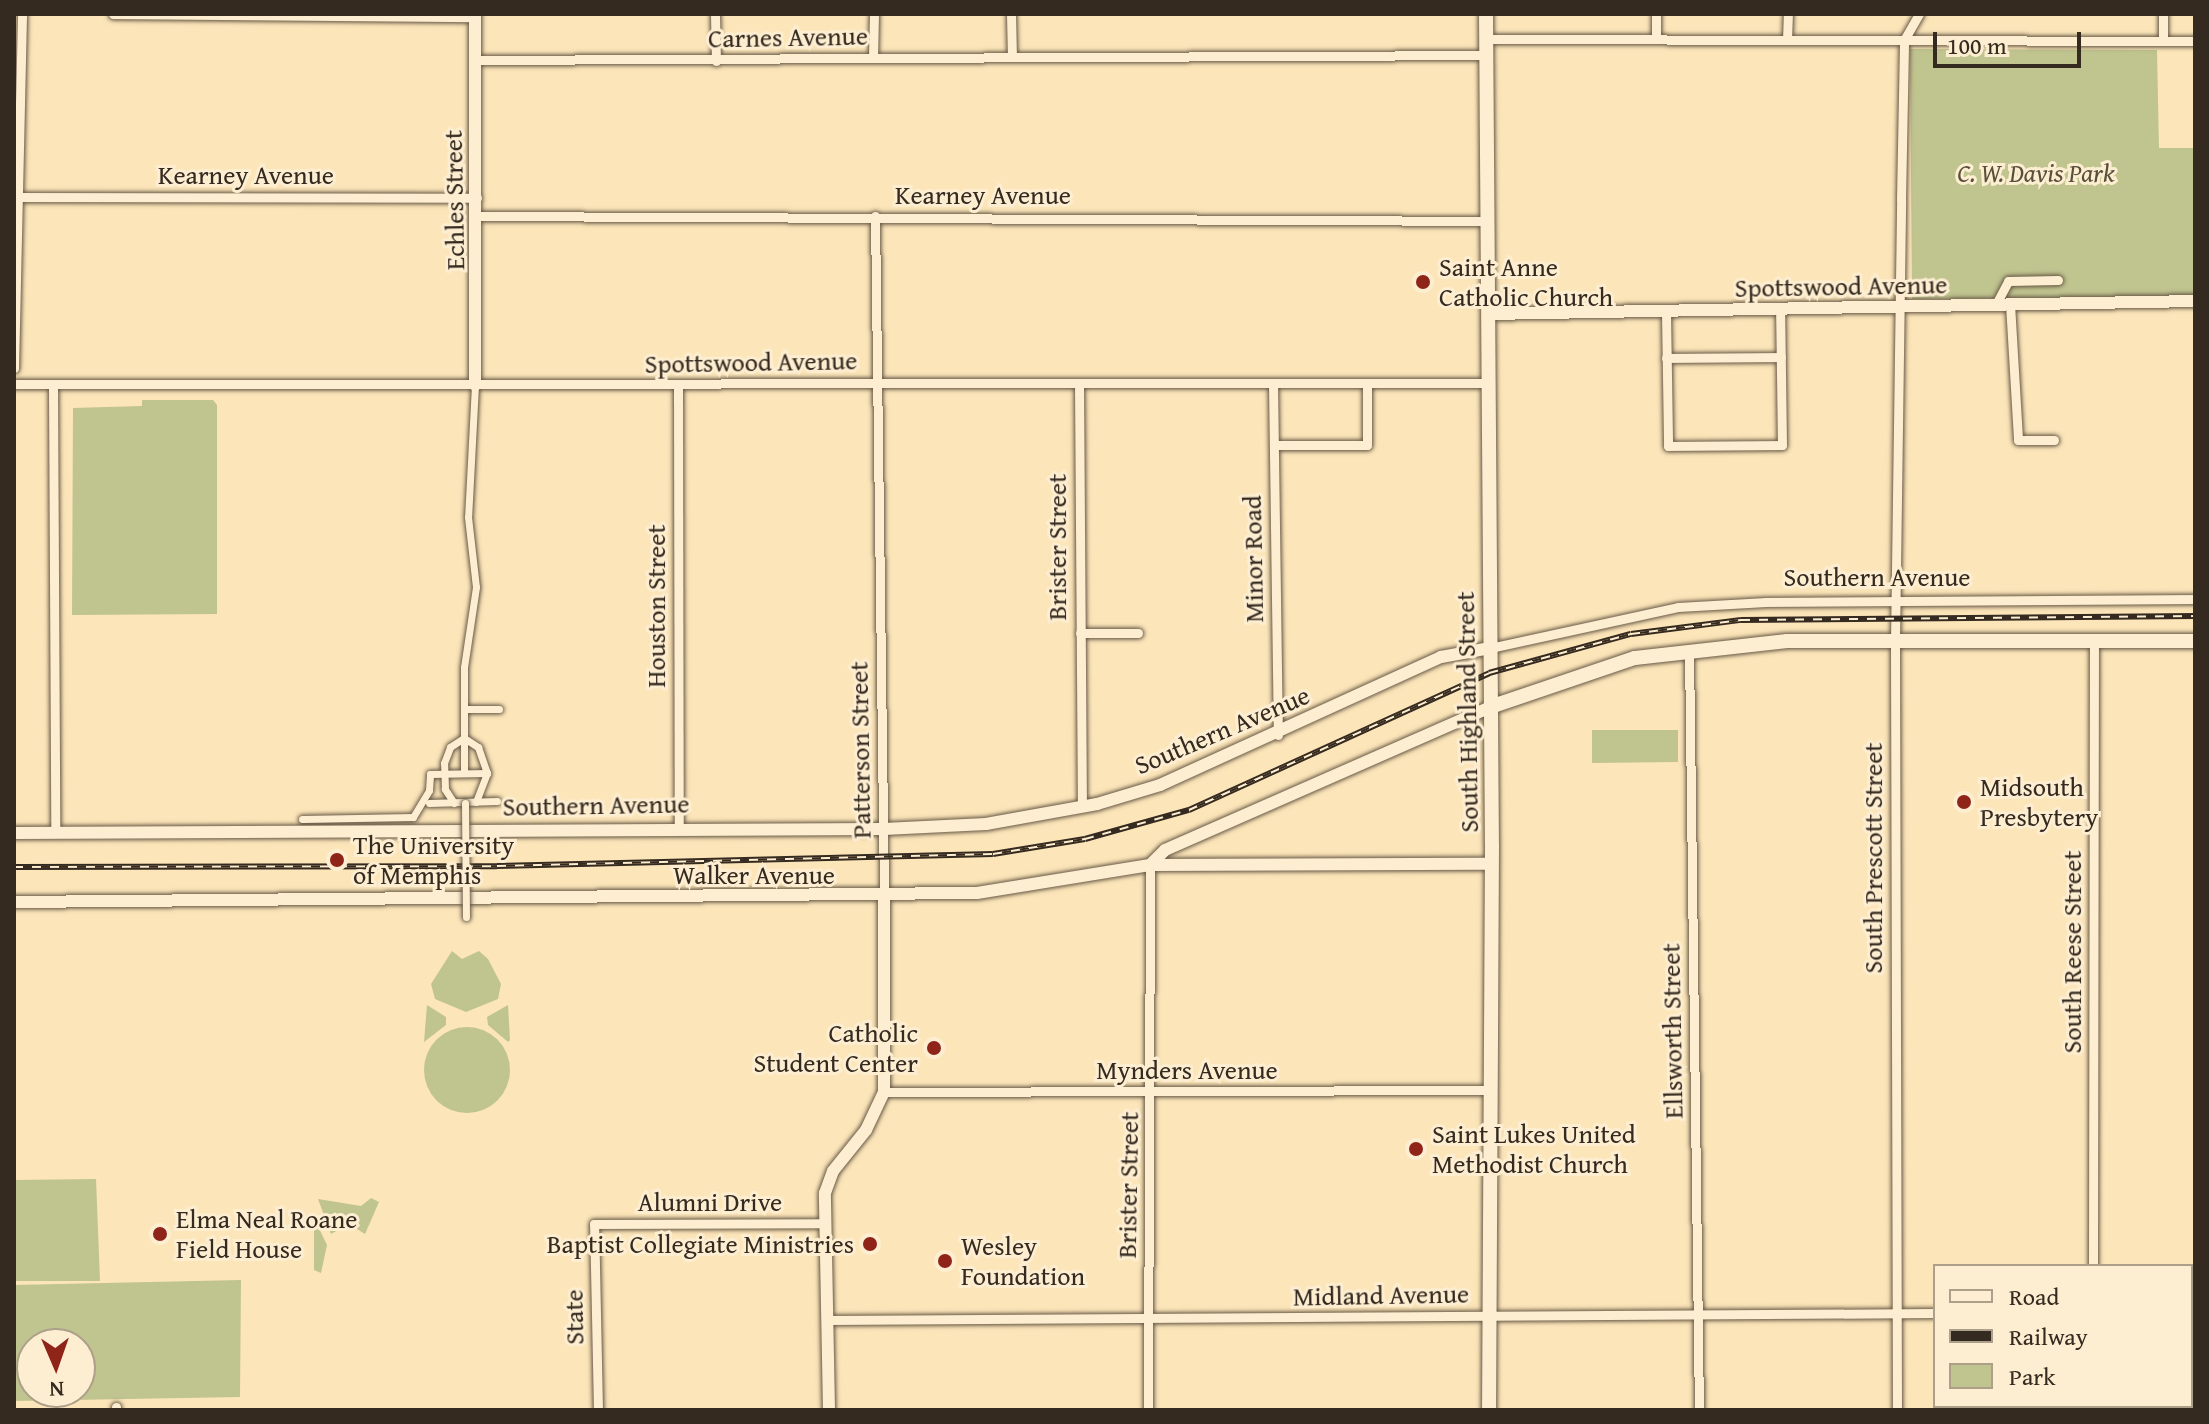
<!DOCTYPE html>
<html>
<head>
<meta charset="utf-8">
<style>
  body { margin:0 }
  #map { position:relative; width:2209px; height:1424px; overflow:hidden; background:#fce5b9; font-family:"Gentium Book Plus",serif }
  div>[style] { position:absolute }
  .green>* { inset:0; background:#c0c48f }
  .round { border-radius:50% }
  .roads { filter:drop-shadow(0 0 2px #675946) drop-shadow(0 0 2px #675946) }
  .pedestrian>* { height:7px; margin:-3.5px; padding:0 3.5px; transform-origin:3.5px; border-radius:3.5px; background:#fdeed2 }
  .minor>* { height:9px; margin:-4.5px; padding:0 4.5px; transform-origin:4.5px; border-radius:4.5px; background:#fdeed2 }
  .tertiary>* { height:12px; margin:-6px; padding:0 6px; transform-origin:6px; border-radius:6px; background:#fdeed2 }
  .secondary>* { height:14px; margin:-7px; padding:0 7px; transform-origin:7px; border-radius:7px; background:#fdeed2 }
  .rail>* { height:6px; margin-top:-3px; transform-origin:0; background:repeating-linear-gradient(90deg,#fdeed2 0 9px,#352a1f 0 18px); box-sizing:border-box; border-block:2px solid #352a1f }
  .bridges { filter:drop-shadow(0 0 2px #675946) drop-shadow(0 0 2px #675946) }
  .pedestrian-bridge>* { height:7px; margin:-3.5px; padding:0 3.5px; transform-origin:3.5px; border-radius:3.5px; background:#fdeed2 }
  .dots>* { width:22px; height:22px; translate:-50% -50%; box-sizing:border-box; border:4px solid #fdeed2; border-radius:50% }
  span { translate:-50% -50%; white-space:nowrap; text-align:center; line-height:1.15; -webkit-text-stroke:6px #fdeed2; paint-order:stroke }
  .street-label { font-size:26px; color:#352a1f }
  .park-label { font-size:26px; color:#58503b; font-style:italic }
  .poi-label { font-size:26px; color:#352a1f }
  .left { translate:0 -50%; text-align:left }
  .right { translate:-100% -50%; text-align:right }
  .frame { position:absolute; inset:0; border:16px solid #352a1f; pointer-events:none }
  .legend { position:absolute; left:1933px; top:1264px; width:260px; height:144px; box-sizing:border-box; background:#fdeed2; border:2px solid #ada08a; margin:0; padding:10px 14px; list-style:none; font-size:24px; color:#352a1f }
  .legend li { display:flex; align-items:center; gap:16px; height:40px }
  .legend b { width:40px; border:2px solid #ada08a }
  .north { position:absolute; left:16px; top:1328px; width:80px; height:80px; box-sizing:border-box; background:#fdeed2; border:2px solid #ada08a; border-radius:50%; rotate:178deg; font-size:22px; font-weight:700; line-height:32px; text-align:center; color:#352a1f }
  .north::after { content:''; display:block; margin:auto; width:28px; height:36px; background:#8f2418; clip-path:polygon(50% 0,100% 100%,50% 72%,0 100%) }
  .scale { position:absolute; left:1933px; top:32px; width:148px; height:36px; box-sizing:border-box; border:4px solid #352a1f; border-top:0; padding-left:10px; font-size:24px; line-height:28px; white-space:nowrap; color:#352a1f; -webkit-text-stroke:6px #fdeed2; paint-order:stroke }
</style>
</head>
<body>
<div id="map">
  <div class="green">
    <div style="clip-path:polygon(1910px 49px,2157px 50px,2159px 148px,2195px 148px,2195px 297px,1912px 299px)"></div>
    <div style="clip-path:polygon(142px 400px,213px 400px,217px 405px,217px 614px,72px 615px,73px 408px,142px 406px)"></div>
    <div style="clip-path:polygon(1592px 730px,1678px 730px,1678px 762px,1592px 763px)"></div>
    <div style="clip-path:polygon(452px 951px,462px 959px,479px 951px,488px 959px,501px 984px,498px 999px,466px 1012px,435px 999px,431px 984px)"></div>
    <div style="clip-path:polygon(427px 1005px,446px 1017px,446px 1025px,424px 1042px)"></div>
    <div style="clip-path:polygon(508px 1005px,510px 1040px,508px 1042px,488px 1025px,487px 1017px)"></div>
    <div class="round" style="left:424px;top:1027px;width:86px;height:86px"></div>
    <div style="clip-path:polygon(96px 1179px,100px 1281px,14px 1281px,14px 1180px)"></div>
    <div style="clip-path:polygon(371px 1198px,379px 1202px,365px 1234px,349px 1224px,331px 1234px,318px 1199px,361px 1206px)"></div>
    <div style="clip-path:polygon(314px 1218px,327px 1245px,321px 1273px,314px 1270px)"></div>
    <div style="clip-path:polygon(evenodd,241px 1280px,240px 1397px,14px 1401px,14px 1285px,241px 1280px,32px 1344px,80px 1344px,80px 1392px,32px 1392px,32px 1344px)"></div>
  </div>
  <div class="roads">
    <div class="pedestrian">
      <div style="left:475px;top:385px;width:132px;rotate:93deg"></div>
      <div style="left:468px;top:517px;width:70px;rotate:83.5deg"></div>
      <div style="left:476px;top:587px;width:81px;rotate:98.5deg"></div>
      <div style="left:464px;top:667px;width:71px;rotate:90deg"></div>
      <div style="left:464px;top:738px;width:17px;rotate:33deg"></div>
      <div style="left:478px;top:747px;width:28px;rotate:71deg"></div>
      <div style="left:487px;top:773px;width:31px;rotate:111deg"></div>
      <div style="left:464px;top:709px;width:35px"></div>
      <div style="left:429px;top:803px;width:68px;rotate:-1.7deg"></div>
      <div style="left:454px;top:803px;width:17px;rotate:-123deg"></div>
      <div style="left:445px;top:789px;width:26px;rotate:-92deg"></div>
      <div style="left:444px;top:763px;width:17px;rotate:-69deg"></div>
      <div style="left:450px;top:747px;width:17px;rotate:-33deg"></div>
      <div style="left:464px;top:738px;width:35px;rotate:90deg"></div>
      <div style="left:302px;top:819px;width:111px;rotate:-1deg"></div>
      <div style="left:413px;top:817px;width:31px;rotate:-59deg"></div>
      <div style="left:429px;top:790px;width:16px;rotate:-86deg"></div>
      <div style="left:430px;top:774px;width:57px;rotate:-1deg"></div>
    </div>
    <div class="minor">
      <div style="left:113px;top:14px;width:362px;rotate:0.5deg"></div>
      <div style="left:715px;top:14px;width:47px;rotate:88.8deg"></div>
      <div style="left:1011px;top:14px;width:43px;rotate:88.7deg"></div>
      <div style="left:1656px;top:14px;width:25px;rotate:90deg"></div>
      <div style="left:1486px;top:39px;width:709px;rotate:0.16deg"></div>
      <div style="left:1787px;top:40px;width:26px;rotate:-88deg"></div>
      <div style="left:2163px;top:41px;width:27px;rotate:-90deg"></div>
      <div style="left:873px;top:58px;width:44px;rotate:-88.7deg"></div>
      <div style="left:474px;top:60px;width:1012px;rotate:-0.28deg"></div>
      <div style="left:14px;top:197px;width:463px;rotate:0.1deg"></div>
      <div style="left:479px;top:216px;width:1008px;rotate:0.28deg"></div>
      <div style="left:875px;top:216px;width:680px;rotate:89.24deg"></div>
      <div style="left:1996px;top:304px;width:26px;rotate:-62deg"></div>
      <div style="left:2008px;top:281px;width:50px;rotate:-1.1deg"></div>
      <div style="left:2010px;top:304px;width:136px;rotate:86.6deg"></div>
      <div style="left:2018px;top:440px;width:36px"></div>
      <div style="left:1666px;top:312px;width:134px;rotate:89.1deg"></div>
      <div style="left:1668px;top:446px;width:114px;rotate:-0.5deg"></div>
      <div style="left:1782px;top:445px;width:136px;rotate:-90.8deg"></div>
      <div style="left:1666px;top:358px;width:115px;rotate:-0.5deg"></div>
      <div style="left:14px;top:368px;width:354px;rotate:-88.7deg"></div>
      <div style="left:1079px;top:383px;width:424px;rotate:89.6deg"></div>
      <div style="left:1273px;top:383px;width:352px;rotate:89.2deg"></div>
      <div style="left:14px;top:384px;width:1475px;rotate:-0.04deg"></div>
      <div style="left:53px;top:385px;width:447px;rotate:89.7deg"></div>
      <div style="left:678px;top:385px;width:443px;rotate:89.9deg"></div>
      <div style="left:1274px;top:445px;width:93px"></div>
      <div style="left:1367px;top:445px;width:62px;rotate:-90deg"></div>
      <div style="left:1080px;top:633px;width:58px"></div>
      <div style="left:1490px;top:648px;width:192px;rotate:-12.3deg"></div>
      <div style="left:1678px;top:607px;width:88px;rotate:-3.3deg"></div>
      <div style="left:1766px;top:602px;width:429px;rotate:-0.4deg"></div>
      <div style="left:1689px;top:650px;width:760px;rotate:89.25deg"></div>
      <div style="left:884px;top:1092px;width:605px;rotate:-0.19deg"></div>
      <div style="left:2093px;top:1266px;width:627px;rotate:-89.91deg"></div>
      <div style="left:2191px;top:1312px;width:4px"></div>
      <div style="left:828px;top:1320px;width:1107px;rotate:-0.36deg"></div>
      <div style="left:2095px;top:1406px;width:4px;rotate:90deg"></div>
      <div style="left:116px;top:1407px;width:3px;rotate:90deg"></div>
      <div style="left:598px;top:1410px;width:186px;rotate:-91.2deg"></div>
      <div style="left:594px;top:1224px;width:231px;rotate:-0.2deg"></div>
      <div style="left:1148px;top:1410px;width:545px;rotate:-89.79deg"></div>
      <div style="left:1897px;top:1410px;width:769px;rotate:-90.15deg"></div>
      <div style="left:1895px;top:641px;width:441px;rotate:-89.2deg"></div>
      <div style="left:1901px;top:200px;width:160px;rotate:-88.9deg"></div>
      <div style="left:1904px;top:40px;width:30px;rotate:-60deg"></div>
    </div>
    <div class="tertiary">
      <div style="left:475px;top:14px;width:371px;rotate:90deg"></div>
      <div style="left:1488px;top:314px;width:707px;rotate:-1.05deg"></div>
      <div style="left:14px;top:833px;width:870px;rotate:-0.26deg"></div>
      <div style="left:884px;top:829px;width:102px;rotate:-2.8deg"></div>
      <div style="left:986px;top:824px;width:113px;rotate:-10.2deg"></div>
      <div style="left:1097px;top:804px;width:66px;rotate:-16.8deg"></div>
      <div style="left:1160px;top:785px;width:309px;rotate:-24.5deg"></div>
      <div style="left:1441px;top:657px;width:50px;rotate:-10.4deg"></div>
      <div style="left:1150px;top:865px;width:21px;rotate:-45deg"></div>
      <div style="left:1165px;top:850px;width:355px;rotate:-23.7deg"></div>
      <div style="left:14px;top:902px;width:963px;rotate:-0.54deg"></div>
      <div style="left:977px;top:893px;width:175px;rotate:-9.2deg"></div>
      <div style="left:1150px;top:865px;width:342px;rotate:-0.2deg"></div>
      <div style="left:829px;top:1410px;width:217px;rotate:-91.1deg"></div>
      <div style="left:825px;top:1193px;width:23px;rotate:-70deg"></div>
      <div style="left:833px;top:1171px;width:53px;rotate:-51.2deg"></div>
      <div style="left:866px;top:1130px;width:42px;rotate:-64.7deg"></div>
      <div style="left:884px;top:1092px;width:196px;rotate:-90deg"></div>
    </div>
    <div class="secondary">
      <div style="left:1486px;top:14px;width:832px;rotate:89.59deg"></div>
      <div style="left:1492px;top:846px;width:564px;rotate:90.3deg"></div>
      <div style="left:1490px;top:707px;width:153px;rotate:-18.7deg"></div>
      <div style="left:1635px;top:658px;width:153px;rotate:-6.4deg"></div>
      <div style="left:1787px;top:641px;width:408px"></div>
    </div>
  </div>
  <div class="rail">
    <div style="left:14px;top:867px;width:483px;rotate:-0.1deg"></div>
    <div style="left:497px;top:866px;width:496px;rotate:-1.4deg"></div>
    <div style="left:993px;top:854px;width:93px;rotate:-9.3deg"></div>
    <div style="left:1085px;top:839px;width:108px;rotate:-15.6deg"></div>
    <div style="left:1189px;top:810px;width:330px;rotate:-24.5deg"></div>
    <div style="left:1489px;top:673px;width:147px;rotate:-15.4deg"></div>
    <div style="left:1631px;top:634px;width:111px;rotate:-7.3deg"></div>
    <div style="left:1741px;top:620px;width:454px;rotate:-0.5deg"></div>
  </div>
  <div class="bridges">
    <div class="pedestrian-bridge">
      <div style="left:465px;top:803px;width:114px;rotate:89.5deg"></div>
    </div>
  </div>
  <div class="dots">
    <div style="left:1423px;top:282px;background:#8f2418"></div>
    <div style="left:1964px;top:802px;background:#8f2418"></div>
    <div style="left:337px;top:860px;background:#8f2418"></div>
    <div style="left:934px;top:1048px;background:#8f2418"></div>
    <div style="left:1416px;top:1149px;background:#8f2418"></div>
    <div style="left:160px;top:1234px;background:#8f2418"></div>
    <div style="left:870px;top:1244px;background:#8f2418"></div>
    <div style="left:945px;top:1261px;background:#8f2418"></div>
  </div>
  <div class="street-label">
    <span style="left:788px;top:37px;rotate:-1deg">Carnes Avenue</span>
    <span style="left:246px;top:175px">Kearney Avenue</span>
    <span style="left:983px;top:195px">Kearney Avenue</span>
    <span style="left:454px;top:200px;rotate:-91deg">Echles Street</span>
    <span style="left:1841px;top:286px;rotate:-1deg">Spottswood Avenue</span>
    <span style="left:751px;top:362px;rotate:-1deg">Spottswood Avenue</span>
    <span style="left:1057px;top:547px;rotate:-90deg">Brister Street</span>
    <span style="left:1253px;top:559px;rotate:-91deg">Minor Road</span>
    <span style="left:1877px;top:577px">Southern Avenue</span>
    <span style="left:656px;top:606px;rotate:-90deg">Houston Street</span>
    <span style="left:1467px;top:712px;rotate:-91deg">South Highland Street</span>
    <span style="left:1222px;top:730px;rotate:-23deg">Southern Avenue</span>
    <span style="left:860px;top:750px;rotate:-91deg">Patterson Street</span>
    <span style="left:596px;top:805px;rotate:-1deg">Southern Avenue</span>
    <span style="left:1873px;top:858px;rotate:-90deg">South Prescott Street</span>
    <span style="left:754px;top:875px">Walker Avenue</span>
    <span style="left:2072px;top:952px;rotate:-90deg">South Reese Street</span>
    <span style="left:1672px;top:1031px;rotate:-91deg">Ellsworth Street</span>
    <span style="left:1187px;top:1070px">Mynders Avenue</span>
    <span style="left:1128px;top:1185px;rotate:-89deg">Brister Street</span>
    <span style="left:710px;top:1202px">Alumni Drive</span>
    <span style="left:1381px;top:1295px;rotate:-1deg">Midland Avenue</span>
    <span style="left:574px;top:1317px;rotate:-91deg">State</span>
  </div>
  <div class="park-label">
    <span style="left:2036px;top:173px">C. W. Davis Park</span>
  </div>
  <div class="poi-label">
    <span class="left" style="left:1439px;top:282px">Saint Anne<br>Catholic Church</span>
    <span class="left" style="left:1980px;top:802px">Midsouth<br>Presbytery</span>
    <span class="left" style="left:353px;top:860px">The University<br>of Memphis</span>
    <span class="right" style="left:918px;top:1048px">Catholic<br>Student Center</span>
    <span class="left" style="left:1432px;top:1149px">Saint Lukes United<br>Methodist Church</span>
    <span class="left" style="left:176px;top:1234px">Elma Neal Roane<br>Field House</span>
    <span class="right" style="left:854px;top:1244px">Baptist Collegiate Ministries</span>
    <span class="left" style="left:961px;top:1261px">Wesley<br>Foundation</span>
  </div>
  <div class="frame"></div>
  <ul class="legend">
  <li><b style="height:10px;background:#fdeed2"></b>Road</li>
  <li><b style="height:10px;background:#352a1f"></b>Railway</li>
  <li><b style="height:22px;background:#c0c48f"></b>Park</li>
  </ul>
  <div class="north">N</div>
  <div class="scale">100 m</div>
</div>
</body>
</html>
